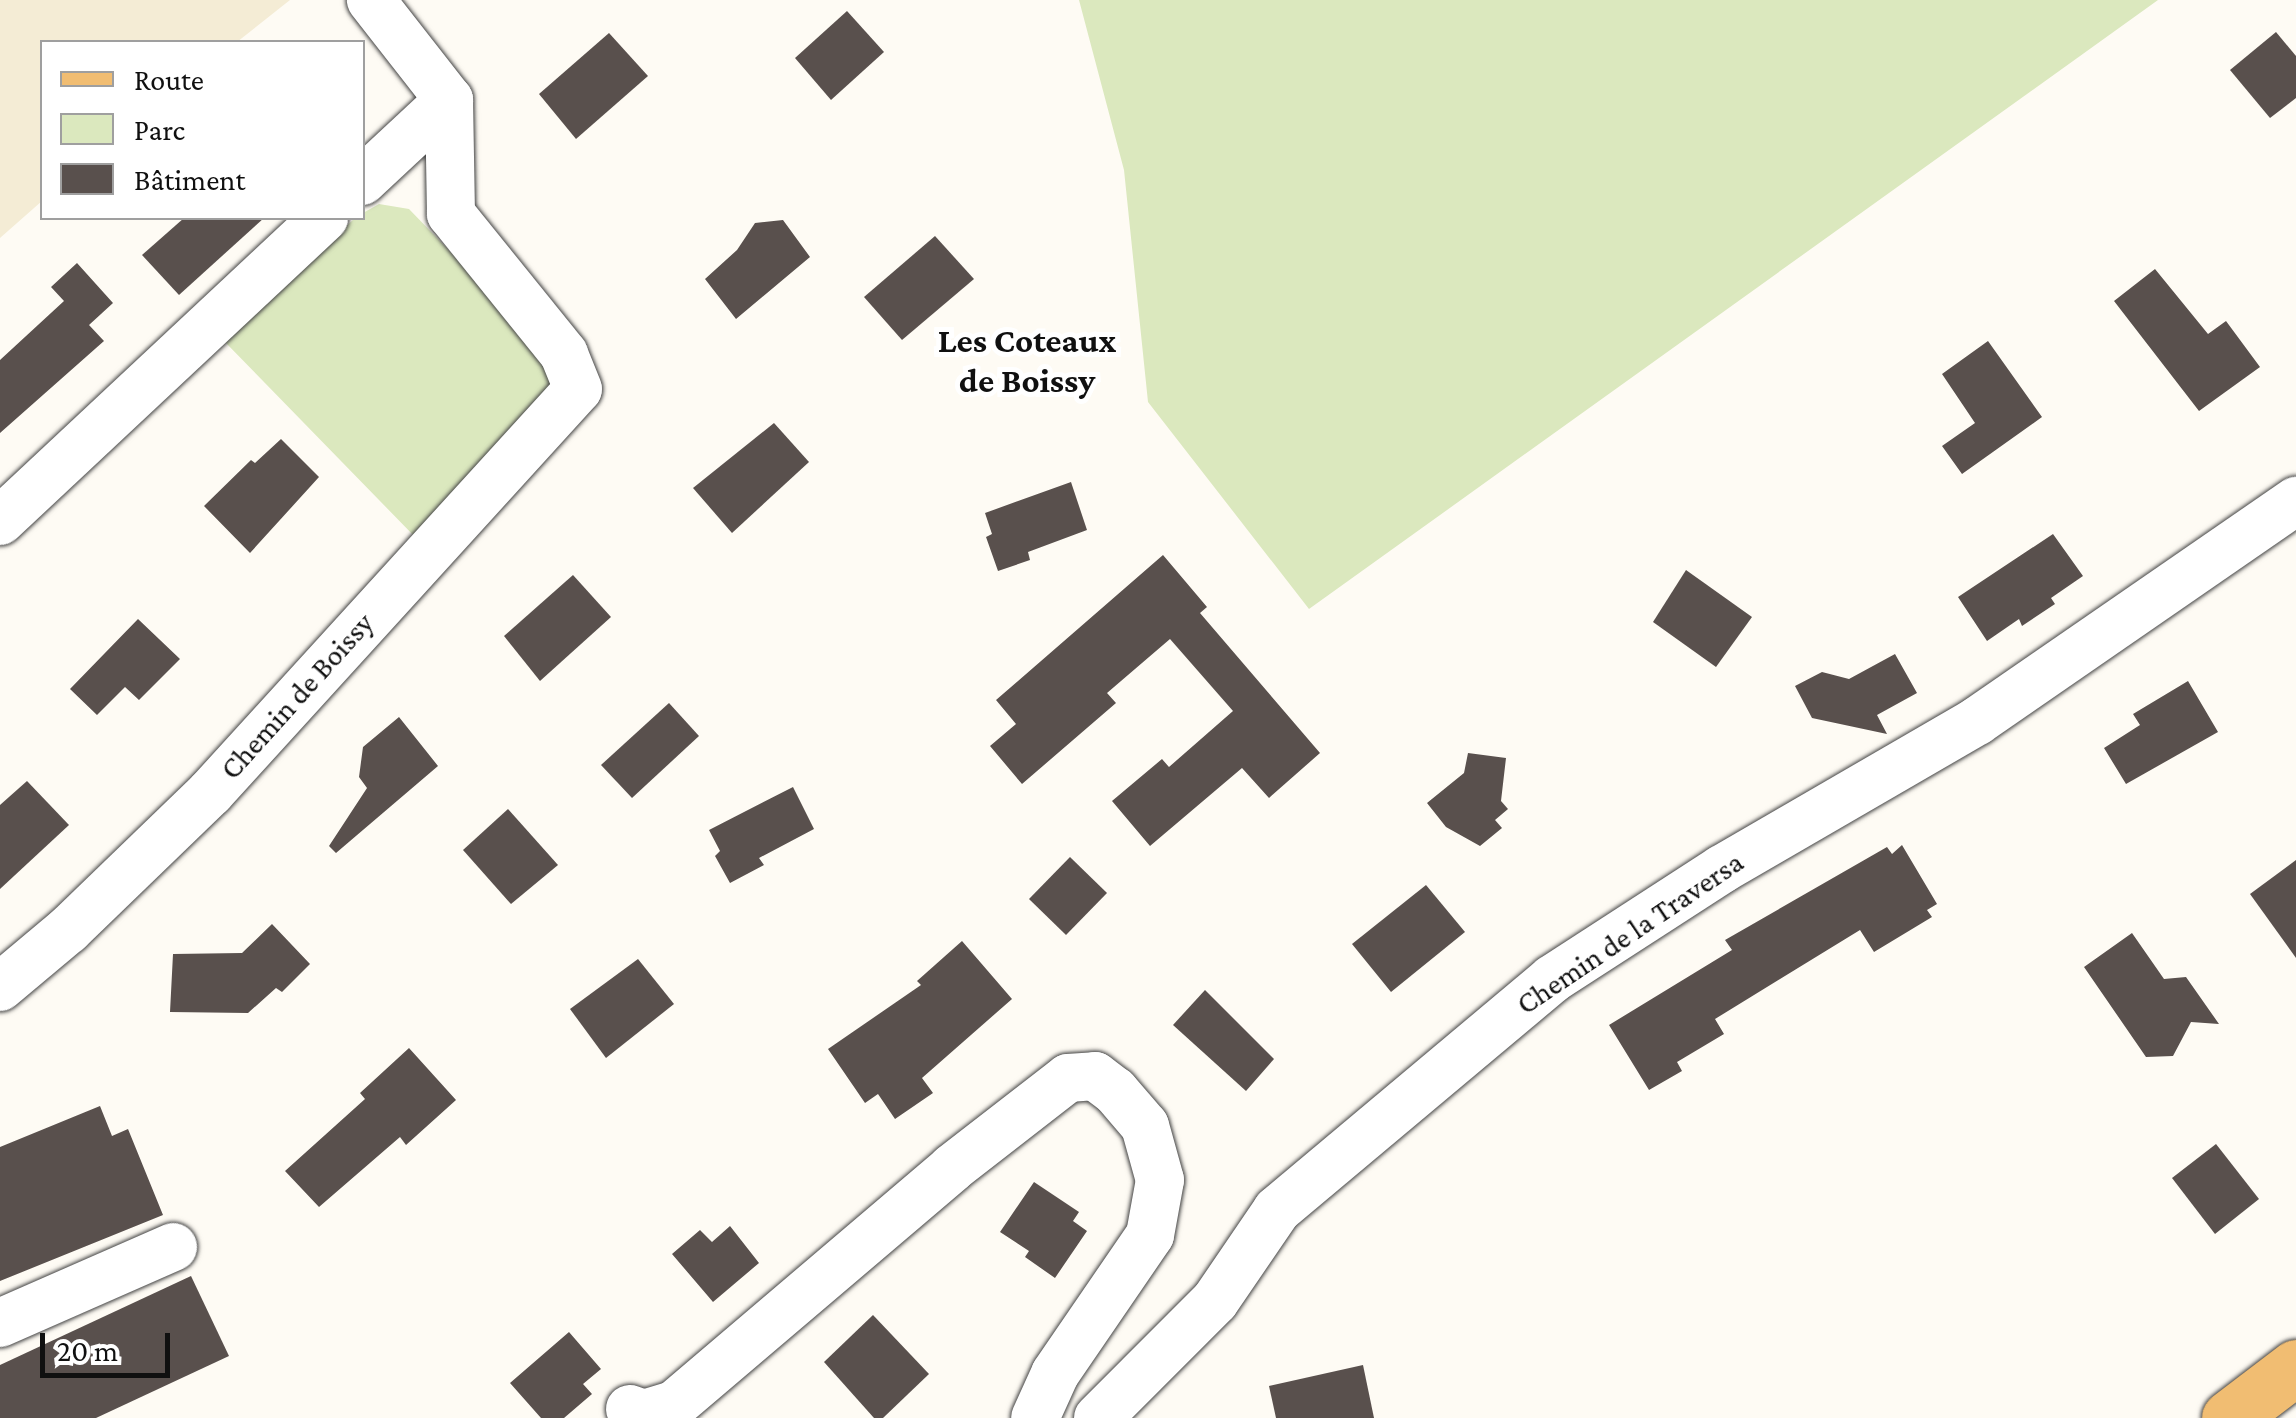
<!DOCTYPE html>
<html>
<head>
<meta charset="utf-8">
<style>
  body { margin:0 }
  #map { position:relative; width:2296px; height:1418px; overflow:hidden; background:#fefbf4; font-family:"Crimson Pro",serif }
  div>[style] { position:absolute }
  .farmland>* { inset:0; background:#f4ecd5 }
  .green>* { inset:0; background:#dbe8be }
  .building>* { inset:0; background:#59504d }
  .roads { filter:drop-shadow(0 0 2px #434343) drop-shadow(0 0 2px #434343) }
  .minor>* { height:48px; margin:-24px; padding:0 24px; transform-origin:24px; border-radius:24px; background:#fff }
  .major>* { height:55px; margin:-27.5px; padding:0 27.5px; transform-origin:27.5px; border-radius:27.5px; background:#f1bd72 }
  span { translate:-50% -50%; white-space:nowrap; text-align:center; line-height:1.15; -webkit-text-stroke:10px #fff; paint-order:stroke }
  .street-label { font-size:30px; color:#101010 }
  .quarter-label { font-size:35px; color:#101010; font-weight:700 }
  .legend { position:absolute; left:40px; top:40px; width:325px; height:180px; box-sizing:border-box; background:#fff; border:2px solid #9f9f9f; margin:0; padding:12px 18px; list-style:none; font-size:30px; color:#101010 }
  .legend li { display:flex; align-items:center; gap:20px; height:50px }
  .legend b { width:50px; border:2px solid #9f9f9f }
  .scale { position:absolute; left:40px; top:1333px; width:130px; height:45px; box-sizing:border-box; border:5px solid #101010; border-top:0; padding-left:12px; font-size:30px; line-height:35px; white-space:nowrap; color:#101010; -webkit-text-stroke:8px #fff; paint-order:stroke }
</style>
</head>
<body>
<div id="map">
  <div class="farmland">
    <div style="clip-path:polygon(0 0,290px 0,237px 42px,42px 42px,42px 201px,0 238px)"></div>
  </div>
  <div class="green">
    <div style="clip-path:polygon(1079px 0,2158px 0,1309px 609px,1148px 402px,1124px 170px)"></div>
    <div style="clip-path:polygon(379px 204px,409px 209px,527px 331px,555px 383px,418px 540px,224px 341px,355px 218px,362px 218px,363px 213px)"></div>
  </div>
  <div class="building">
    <div style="clip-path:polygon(847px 11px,884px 52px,831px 100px,795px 58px)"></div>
    <div style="clip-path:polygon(2276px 32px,2296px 56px,2296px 98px,2270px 118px,2230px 70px)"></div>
    <div style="clip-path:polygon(609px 33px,648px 76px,576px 139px,539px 94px)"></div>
    <div style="clip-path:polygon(184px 218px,264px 218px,179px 295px,142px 255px)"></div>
    <div style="clip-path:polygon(783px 220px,810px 257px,736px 319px,705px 279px,737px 250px,755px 223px)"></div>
    <div style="clip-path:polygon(935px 236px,974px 279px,902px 340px,864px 297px)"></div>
    <div style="clip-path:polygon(77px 263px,113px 303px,89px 325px,104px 341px,0 433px,0 360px,64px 301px,51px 287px)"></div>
    <div style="clip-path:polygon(2155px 269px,2208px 334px,2226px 321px,2260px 367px,2199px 411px,2114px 301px)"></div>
    <div style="clip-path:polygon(1988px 341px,2042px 417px,1962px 474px,1942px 446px,1975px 423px,1942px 374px)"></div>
    <div style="clip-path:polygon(774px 423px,809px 462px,732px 533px,693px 488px)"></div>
    <div style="clip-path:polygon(281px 439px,319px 477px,250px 553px,204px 506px,251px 460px,255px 463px)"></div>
    <div style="clip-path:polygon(1071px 482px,1087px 530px,1028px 552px,1030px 560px,998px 571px,986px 537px,992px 534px,985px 513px)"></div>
    <div style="clip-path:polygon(2053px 534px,2083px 576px,2051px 598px,2055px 604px,2022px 626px,2019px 619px,1987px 641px,1958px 597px)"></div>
    <div style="clip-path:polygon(1163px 555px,1207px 607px,1200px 613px,1320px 753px,1269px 798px,1242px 768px,1150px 846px,1112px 801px,1162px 759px,1169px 767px,1233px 711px,1170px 639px,1107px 693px,1116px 703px,1022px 784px,990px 746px,1016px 724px,996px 700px)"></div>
    <div style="clip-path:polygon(1686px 570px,1752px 617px,1716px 667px,1653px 622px)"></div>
    <div style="clip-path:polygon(573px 575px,611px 617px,540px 681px,504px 636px)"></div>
    <div style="clip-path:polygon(138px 619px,180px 659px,139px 700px,125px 687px,97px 715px,70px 689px)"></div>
    <div style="clip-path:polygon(1895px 654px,1917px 693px,1877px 715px,1887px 734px,1812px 718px,1795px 686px,1822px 672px,1849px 679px)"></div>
    <div style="clip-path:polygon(2188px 681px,2218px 732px,2126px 784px,2104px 748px,2140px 725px,2133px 714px)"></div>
    <div style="clip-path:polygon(669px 703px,699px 736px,632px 798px,601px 765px)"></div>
    <div style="clip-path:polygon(399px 717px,438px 766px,336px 853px,329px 846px,367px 788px,359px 777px,363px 747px)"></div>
    <div style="clip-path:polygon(1468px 753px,1506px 758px,1501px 801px,1508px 809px,1495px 820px,1502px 828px,1480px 846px,1446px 827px,1427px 803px,1464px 773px)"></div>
    <div style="clip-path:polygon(27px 781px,69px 825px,0 889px,0 805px)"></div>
    <div style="clip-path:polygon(793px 787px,814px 829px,759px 858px,764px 865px,730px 883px,715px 856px,720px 851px,709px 830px)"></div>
    <div style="clip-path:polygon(508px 809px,558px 865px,511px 904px,463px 850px)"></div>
    <div style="clip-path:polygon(1902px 845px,1937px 904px,1927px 910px,1932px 917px,1874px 952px,1860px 930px,1715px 1019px,1724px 1034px,1677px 1062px,1682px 1071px,1649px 1090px,1609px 1025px,1732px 950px,1725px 940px,1887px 847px,1892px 854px)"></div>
    <div style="clip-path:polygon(1070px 857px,1107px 893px,1066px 935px,1029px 899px)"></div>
    <div style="clip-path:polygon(2296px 860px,2296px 958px,2250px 894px)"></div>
    <div style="clip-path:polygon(1426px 885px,1465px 932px,1391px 992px,1352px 944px)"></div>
    <div style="clip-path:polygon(272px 924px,310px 964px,282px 992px,276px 988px,248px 1013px,170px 1012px,173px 954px,242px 953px)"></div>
    <div style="clip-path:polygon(2132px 933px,2164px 979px,2186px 977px,2219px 1024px,2191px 1022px,2173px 1056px,2146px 1057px,2084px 967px)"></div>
    <div style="clip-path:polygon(962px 941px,1012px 999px,922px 1078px,933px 1093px,895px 1119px,878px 1094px,865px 1103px,828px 1049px,921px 985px,917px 981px)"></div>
    <div style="clip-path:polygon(638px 959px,674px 1004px,606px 1058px,570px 1009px)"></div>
    <div style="clip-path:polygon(1205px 990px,1274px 1059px,1246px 1091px,1173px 1025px)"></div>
    <div style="clip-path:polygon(409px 1048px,456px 1100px,406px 1145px,400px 1137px,319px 1207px,285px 1171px,365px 1099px,360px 1093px)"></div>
    <div style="clip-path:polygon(100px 1106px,112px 1136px,128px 1129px,163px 1215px,0 1281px,0 1147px)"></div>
    <div style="clip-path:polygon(2216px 1144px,2259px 1199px,2215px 1234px,2172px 1178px)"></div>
    <div style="clip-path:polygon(1034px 1182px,1079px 1212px,1073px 1221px,1087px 1231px,1055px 1278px,1025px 1257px,1029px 1251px,1000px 1232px)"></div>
    <div style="clip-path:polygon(730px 1226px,759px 1263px,713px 1302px,672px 1254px,700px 1230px,712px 1242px)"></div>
    <div style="clip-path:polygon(191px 1276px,229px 1356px,96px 1418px,0 1418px,0 1365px)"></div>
    <div style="clip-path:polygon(873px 1315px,929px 1374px,883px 1418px,874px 1418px,824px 1362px)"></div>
    <div style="clip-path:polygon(569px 1332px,601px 1369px,583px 1384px,592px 1394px,564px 1418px,541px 1418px,510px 1383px)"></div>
    <div style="clip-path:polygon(1363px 1365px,1374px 1418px,1276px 1418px,1269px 1386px)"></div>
  </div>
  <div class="roads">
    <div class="minor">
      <div style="left:362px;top:181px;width:119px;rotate:-43deg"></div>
      <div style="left:0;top:521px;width:444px;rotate:-43.1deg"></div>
      <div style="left:0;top:987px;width:89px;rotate:-40deg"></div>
      <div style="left:68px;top:930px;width:197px;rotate:-44deg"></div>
      <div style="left:210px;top:793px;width:546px;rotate:-47.67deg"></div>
      <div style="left:578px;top:389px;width:38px;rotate:-112deg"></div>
      <div style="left:564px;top:354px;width:180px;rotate:-128.9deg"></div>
      <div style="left:451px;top:214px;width:114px;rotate:-91deg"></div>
      <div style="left:449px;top:100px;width:127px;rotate:-128deg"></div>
      <div style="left:0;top:1323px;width:189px;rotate:-23.7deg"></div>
      <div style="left:630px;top:1409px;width:15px;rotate:20deg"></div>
      <div style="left:644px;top:1414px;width:31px;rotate:-17deg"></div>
      <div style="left:674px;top:1405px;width:365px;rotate:-40.4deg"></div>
      <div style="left:952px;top:1168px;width:147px;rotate:-37.8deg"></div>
      <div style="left:1068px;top:1078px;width:27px;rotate:-4deg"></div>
      <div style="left:1095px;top:1076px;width:25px;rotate:37deg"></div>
      <div style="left:1115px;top:1091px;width:46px;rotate:49.4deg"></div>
      <div style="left:1145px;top:1126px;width:56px;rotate:74.5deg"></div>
      <div style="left:1160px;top:1180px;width:56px;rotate:100.3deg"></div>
      <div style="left:1150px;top:1235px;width:168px;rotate:124.4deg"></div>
      <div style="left:1055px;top:1374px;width:48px;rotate:114.4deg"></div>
      <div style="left:1098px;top:1418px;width:165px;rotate:-45deg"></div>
      <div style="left:1215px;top:1301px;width:110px;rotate:-55.7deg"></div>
      <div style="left:1277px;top:1210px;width:359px;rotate:-40deg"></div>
      <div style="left:1552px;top:979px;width:202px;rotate:-32.9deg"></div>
      <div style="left:1722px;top:869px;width:295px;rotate:-30.1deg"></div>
      <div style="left:1977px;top:721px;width:388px;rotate:-34.6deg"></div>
    </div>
    <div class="major">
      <div style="left:2229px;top:1418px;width:84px;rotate:-37.3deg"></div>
    </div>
  </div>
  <div class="street-label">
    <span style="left:297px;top:696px;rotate:-48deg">Chemin de Boissy</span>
    <span style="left:1630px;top:933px;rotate:-34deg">Chemin de la Traversa</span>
  </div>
  <div class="quarter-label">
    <span style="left:1027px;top:361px">Les Coteaux<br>de Boissy</span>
  </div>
  <ul class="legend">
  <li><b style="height:12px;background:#f1bd72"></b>Route</li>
  <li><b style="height:28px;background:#dbe8be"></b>Parc</li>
  <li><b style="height:28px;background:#59504d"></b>Bâtiment</li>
  </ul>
  <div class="scale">20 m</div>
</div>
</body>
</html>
